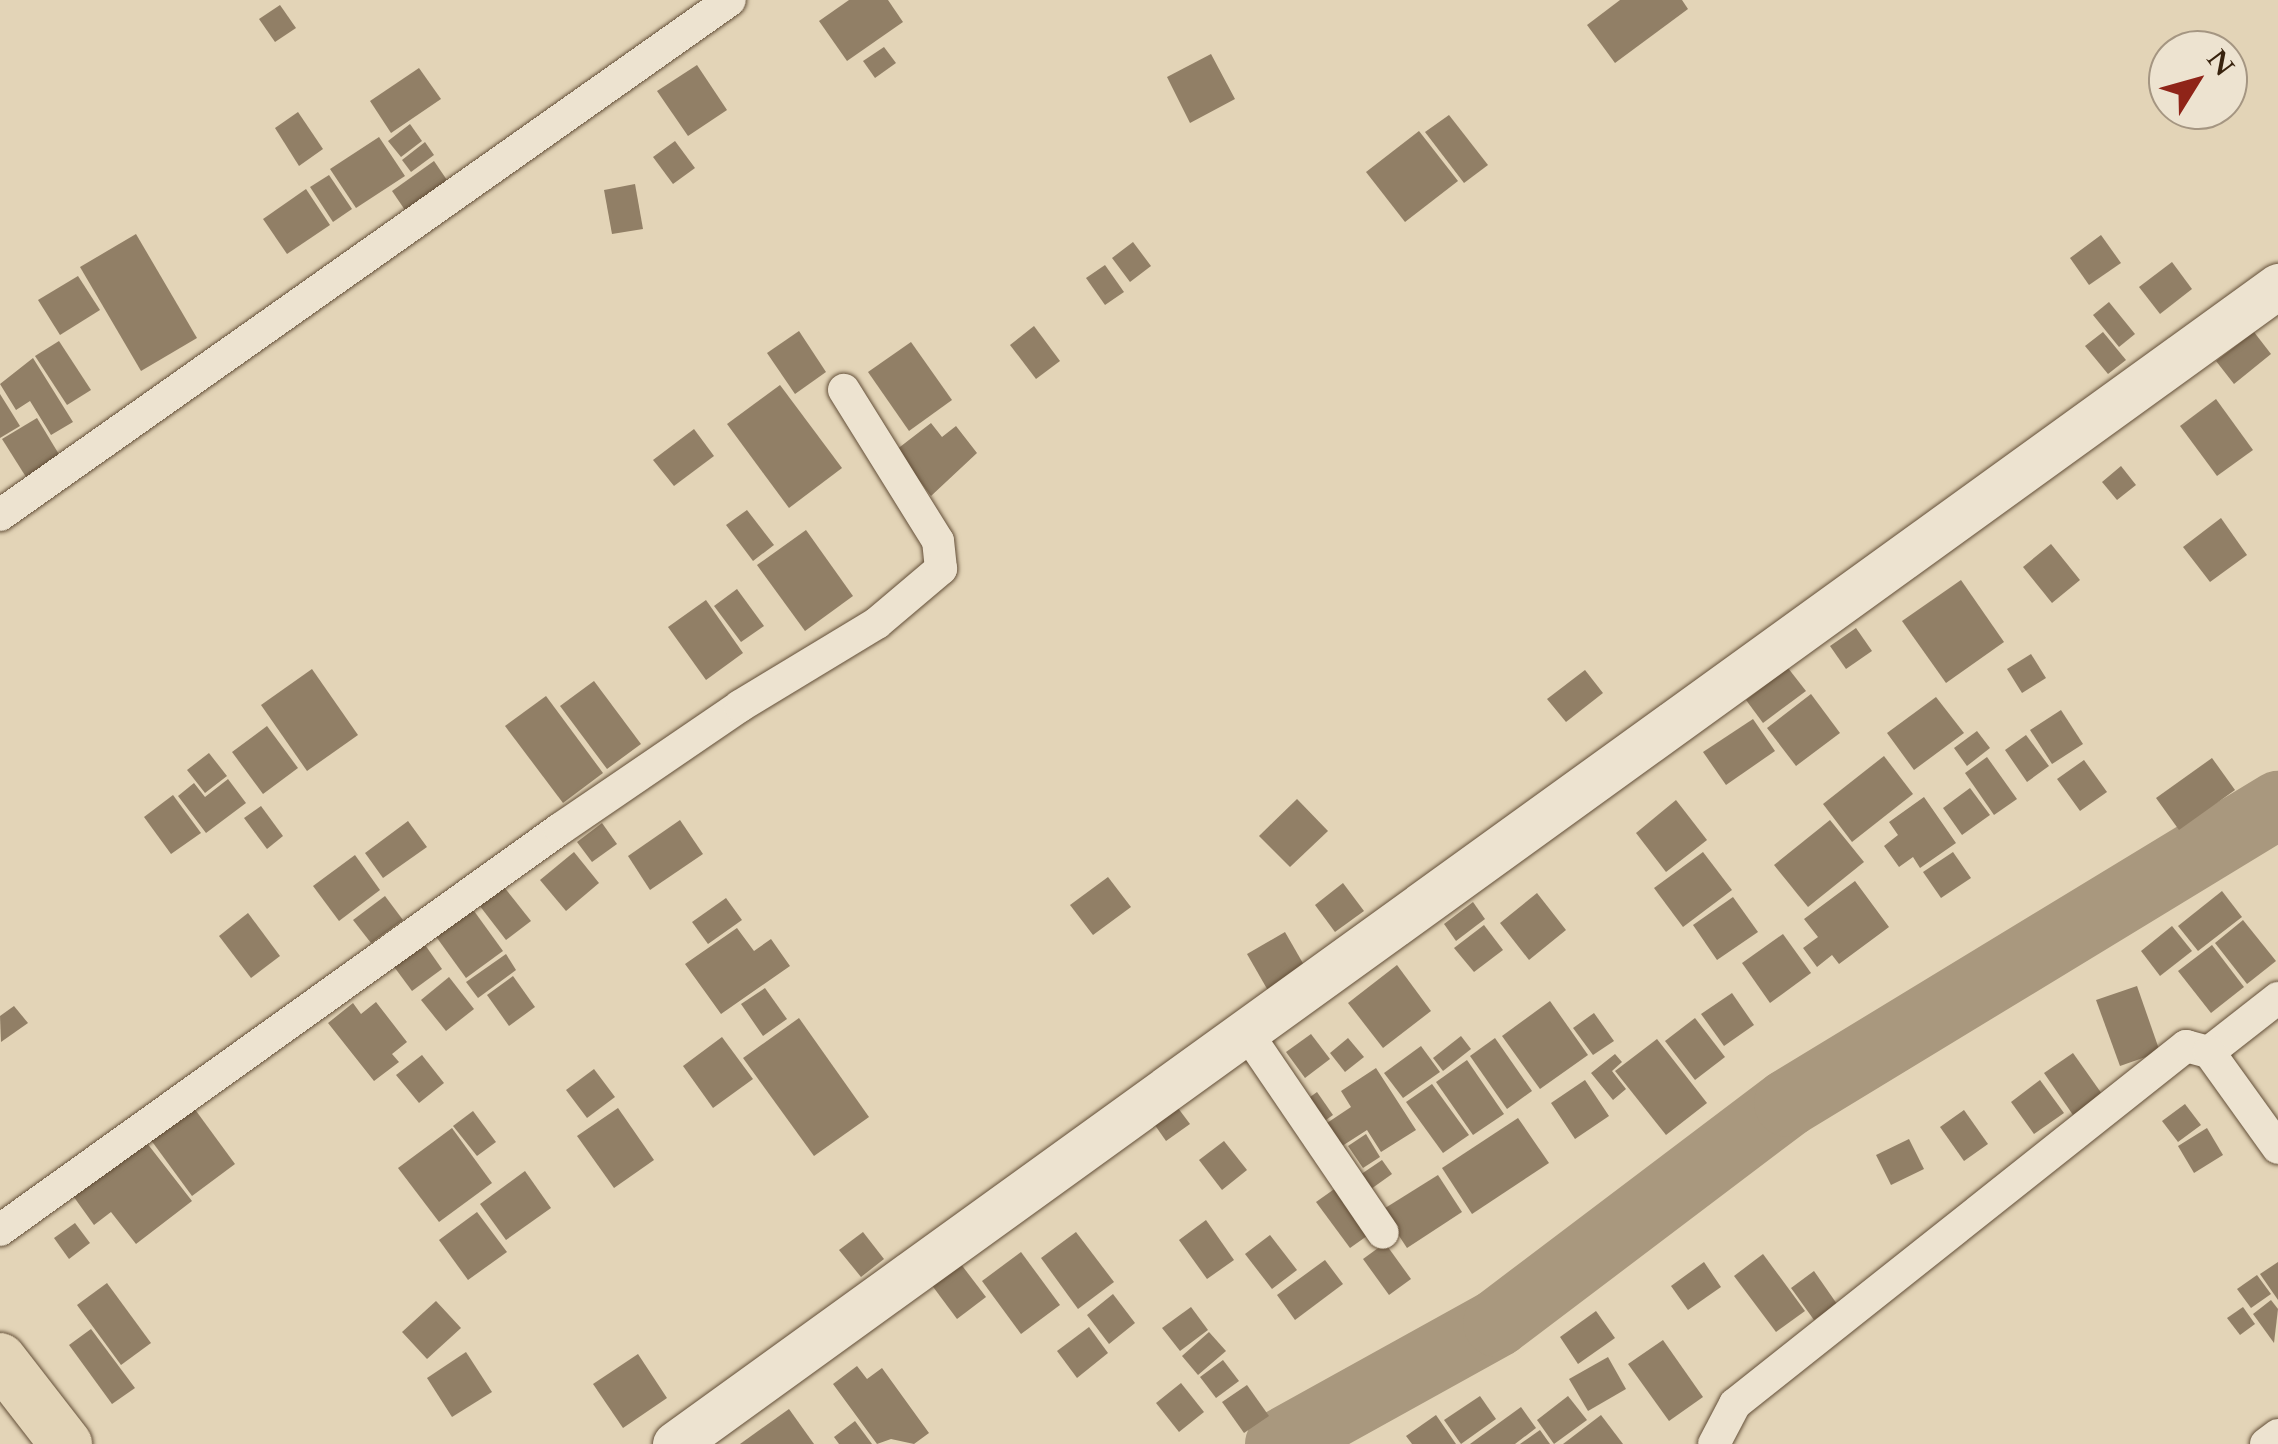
<!DOCTYPE html>
<html>
<head>
<meta charset="utf-8">
<style>
  body { margin:0 }
  #map { position:relative; width:2278px; height:1444px; overflow:hidden; background:#e3d4b7; font-family:Cardo,serif }
  div>[style] { position:absolute }
  .river>* { height:68px; margin:-34px; padding:0 34px; transform-origin:34px; border-radius:34px; background:#a9987e }
  .building>* { inset:0; background:#917f66 }
  .roads { filter:drop-shadow(0 0 2px #634f38) drop-shadow(0 0 2px #634f38) }
  .street>* { height:32px; margin:-16px; padding:0 16px; transform-origin:16px; border-radius:16px; background:#ede3d0 }
  .secondary>* { height:45px; margin:-22.5px; padding:0 22.5px; transform-origin:22.5px; border-radius:22.5px; background:#ede3d0 }
  .primary>* { height:52px; margin:-26px; padding:0 26px; transform-origin:26px; border-radius:26px; background:#e3d4b7 }
  span { translate:-50% -50%; white-space:nowrap; text-align:center; line-height:1.15; -webkit-text-stroke:8px #ede3d0; paint-order:stroke }
  .north { position:absolute; left:2148px; top:30px; width:100px; height:100px; box-sizing:border-box; background:#ede3d0; border:2px solid #a59682; border-radius:50%; rotate:53deg; font-size:28px; font-weight:700; line-height:40px; text-align:center; color:#38230e }
  .north::after { content:''; display:block; margin:auto; width:35px; height:45px; background:#8f2418; clip-path:polygon(50% 0,100% 100%,50% 72%,0 100%) }
</style>
</head>
<body>
<div id="map">
  <div class="river">
    <div style="left:1279px;top:1444px;width:249px;rotate:-29deg"></div>
    <div style="left:1497px;top:1323px;width:365px;rotate:-37.1deg"></div>
    <div style="left:1788px;top:1103px;width:574px;rotate:-31.31deg"></div>
  </div>
  <div class="building">
    <div style="clip-path:polygon(849px 0,888px 0,903px 22px,847px 61px,819px 21px)"></div>
    <div style="clip-path:polygon(1620px 0,1682px 0,1688px 9px,1615px 63px,1587px 25px)"></div>
    <div style="clip-path:polygon(280px 5px,296px 28px,275px 42px,259px 19px)"></div>
    <div style="clip-path:polygon(884px 47px,896px 63px,875px 78px,863px 61px)"></div>
    <div style="clip-path:polygon(1211px 54px,1235px 99px,1190px 123px,1167px 77px)"></div>
    <div style="clip-path:polygon(697px 65px,727px 110px,688px 136px,657px 91px)"></div>
    <div style="clip-path:polygon(419px 68px,441px 99px,391px 133px,370px 101px)"></div>
    <div style="clip-path:polygon(298px 112px,323px 149px,299px 166px,275px 128px)"></div>
    <div style="clip-path:polygon(1449px 115px,1488px 165px,1464px 183px,1425px 132px)"></div>
    <div style="clip-path:polygon(410px 124px,422px 141px,401px 157px,388px 141px)"></div>
    <div style="clip-path:polygon(1419px 131px,1458px 181px,1405px 222px,1366px 172px)"></div>
    <div style="clip-path:polygon(379px 137px,405px 176px,356px 208px,330px 169px)"></div>
    <div style="clip-path:polygon(675px 141px,695px 168px,673px 184px,653px 157px)"></div>
    <div style="clip-path:polygon(425px 142px,434px 155px,411px 172px,402px 160px)"></div>
    <div style="clip-path:polygon(434px 161px,449px 183px,407px 213px,392px 191px)"></div>
    <div style="clip-path:polygon(329px 175px,352px 209px,333px 222px,310px 187px)"></div>
    <div style="clip-path:polygon(635px 184px,643px 229px,612px 234px,604px 190px)"></div>
    <div style="clip-path:polygon(306px 189px,330px 225px,287px 254px,263px 219px)"></div>
    <div style="clip-path:polygon(136px 234px,197px 338px,141px 371px,80px 267px)"></div>
    <div style="clip-path:polygon(2101px 235px,2121px 263px,2089px 285px,2070px 258px)"></div>
    <div style="clip-path:polygon(1133px 242px,1151px 266px,1130px 282px,1112px 258px)"></div>
    <div style="clip-path:polygon(2172px 262px,2192px 289px,2160px 314px,2139px 287px)"></div>
    <div style="clip-path:polygon(1105px 265px,1124px 292px,1105px 305px,1086px 278px)"></div>
    <div style="clip-path:polygon(78px 276px,100px 310px,60px 335px,38px 300px)"></div>
    <div style="clip-path:polygon(2109px 302px,2135px 334px,2119px 347px,2093px 315px)"></div>
    <div style="clip-path:polygon(1034px 326px,1060px 361px,1036px 379px,1010px 345px)"></div>
    <div style="clip-path:polygon(799px 331px,826px 372px,795px 394px,767px 353px)"></div>
    <div style="clip-path:polygon(2103px 332px,2126px 360px,2108px 374px,2085px 346px)"></div>
    <div style="clip-path:polygon(2254px 332px,2271px 354px,2234px 384px,2216px 361px)"></div>
    <div style="clip-path:polygon(59px 341px,91px 390px,67px 405px,35px 356px)"></div>
    <div style="clip-path:polygon(911px 342px,952px 400px,909px 431px,868px 372px)"></div>
    <div style="clip-path:polygon(33px 358px,73px 422px,51px 435px,30px 401px,16px 410px,0 384px)"></div>
    <div style="clip-path:polygon(780px 385px,842px 468px,789px 508px,727px 424px)"></div>
    <div style="clip-path:polygon(0 394px,20px 426px,0 438px)"></div>
    <div style="clip-path:polygon(2216px 399px,2253px 450px,2217px 476px,2180px 426px)"></div>
    <div style="clip-path:polygon(37px 418px,60px 456px,26px 477px,2px 439px)"></div>
    <div style="clip-path:polygon(931px 423px,942px 437px,956px 426px,977px 453px,931px 496px,896px 450px)"></div>
    <div style="clip-path:polygon(694px 429px,714px 456px,674px 486px,653px 460px)"></div>
    <div style="clip-path:polygon(2121px 466px,2136px 485px,2117px 500px,2102px 482px)"></div>
    <div style="clip-path:polygon(747px 510px,774px 545px,753px 561px,726px 525px)"></div>
    <div style="clip-path:polygon(2221px 518px,2247px 555px,2210px 582px,2183px 547px)"></div>
    <div style="clip-path:polygon(806px 530px,853px 596px,805px 631px,757px 565px)"></div>
    <div style="clip-path:polygon(2051px 544px,2080px 580px,2052px 603px,2023px 567px)"></div>
    <div style="clip-path:polygon(1961px 580px,2004px 642px,1946px 683px,1902px 621px)"></div>
    <div style="clip-path:polygon(737px 589px,764px 626px,741px 642px,714px 606px)"></div>
    <div style="clip-path:polygon(706px 600px,743px 653px,706px 680px,668px 627px)"></div>
    <div style="clip-path:polygon(1856px 628px,1872px 651px,1846px 669px,1830px 646px)"></div>
    <div style="clip-path:polygon(2031px 654px,2046px 678px,2022px 693px,2007px 669px)"></div>
    <div style="clip-path:polygon(1788px 668px,1806px 691px,1763px 723px,1746px 700px)"></div>
    <div style="clip-path:polygon(312px 669px,358px 735px,307px 771px,261px 705px)"></div>
    <div style="clip-path:polygon(1585px 670px,1603px 693px,1566px 722px,1547px 699px)"></div>
    <div style="clip-path:polygon(594px 681px,641px 744px,607px 769px,560px 706px)"></div>
    <div style="clip-path:polygon(1811px 694px,1840px 733px,1796px 766px,1767px 728px)"></div>
    <div style="clip-path:polygon(546px 696px,603px 773px,563px 803px,505px 726px)"></div>
    <div style="clip-path:polygon(1936px 697px,1964px 733px,1914px 770px,1887px 733px)"></div>
    <div style="clip-path:polygon(2061px 710px,2083px 744px,2052px 764px,2030px 730px)"></div>
    <div style="clip-path:polygon(1753px 719px,1775px 751px,1726px 785px,1703px 752px)"></div>
    <div style="clip-path:polygon(267px 726px,298px 768px,263px 794px,232px 752px)"></div>
    <div style="clip-path:polygon(1977px 731px,1990px 748px,1967px 766px,1954px 748px)"></div>
    <div style="clip-path:polygon(2026px 735px,2049px 766px,2027px 782px,2005px 750px)"></div>
    <div style="clip-path:polygon(209px 753px,227px 776px,205px 793px,187px 770px)"></div>
    <div style="clip-path:polygon(1884px 756px,1913px 794px,1852px 842px,1823px 804px)"></div>
    <div style="clip-path:polygon(1987px 757px,2017px 799px,1994px 815px,1965px 773px)"></div>
    <div style="clip-path:polygon(2212px 758px,2235px 790px,2179px 830px,2156px 798px)"></div>
    <div style="clip-path:polygon(2084px 760px,2107px 792px,2080px 811px,2057px 779px)"></div>
    <div style="clip-path:polygon(228px 779px,246px 803px,206px 833px,178px 796px,194px 783px,205px 797px)"></div>
    <div style="clip-path:polygon(1970px 788px,1990px 815px,1962px 835px,1943px 808px)"></div>
    <div style="clip-path:polygon(173px 795px,201px 833px,171px 854px,144px 817px)"></div>
    <div style="clip-path:polygon(1924px 797px,1956px 843px,1920px 868px,1913px 857px,1899px 867px,1884px 846px,1898px 835px,1889px 822px)"></div>
    <div style="clip-path:polygon(1297px 799px,1328px 831px,1290px 867px,1259px 836px)"></div>
    <div style="clip-path:polygon(1676px 800px,1707px 840px,1666px 872px,1636px 833px)"></div>
    <div style="clip-path:polygon(261px 806px,283px 836px,267px 849px,244px 818px)"></div>
    <div style="clip-path:polygon(680px 820px,703px 854px,650px 890px,628px 856px)"></div>
    <div style="clip-path:polygon(1830px 820px,1864px 862px,1808px 907px,1774px 865px)"></div>
    <div style="clip-path:polygon(408px 821px,427px 847px,383px 878px,365px 853px)"></div>
    <div style="clip-path:polygon(602px 823px,617px 844px,592px 862px,577px 842px)"></div>
    <div style="clip-path:polygon(574px 852px,599px 883px,566px 911px,540px 880px)"></div>
    <div style="clip-path:polygon(1703px 852px,1732px 890px,1683px 927px,1654px 888px)"></div>
    <div style="clip-path:polygon(1953px 852px,1971px 878px,1941px 898px,1923px 872px)"></div>
    <div style="clip-path:polygon(355px 855px,380px 890px,339px 921px,313px 886px)"></div>
    <div style="clip-path:polygon(1108px 877px,1131px 907px,1093px 935px,1070px 905px)"></div>
    <div style="clip-path:polygon(1855px 881px,1889px 927px,1839px 964px,1832px 955px,1817px 967px,1803px 948px,1818px 937px,1804px 919px)"></div>
    <div style="clip-path:polygon(500px 882px,531px 921px,506px 940px,476px 901px)"></div>
    <div style="clip-path:polygon(1343px 883px,1364px 911px,1335px 932px,1315px 905px)"></div>
    <div style="clip-path:polygon(2222px 891px,2242px 917px,2198px 951px,2178px 926px)"></div>
    <div style="clip-path:polygon(1537px 893px,1566px 930px,1529px 960px,1500px 923px)"></div>
    <div style="clip-path:polygon(385px 896px,403px 920px,371px 943px,353px 920px)"></div>
    <div style="clip-path:polygon(1733px 897px,1758px 932px,1717px 960px,1693px 925px)"></div>
    <div style="clip-path:polygon(726px 898px,742px 920px,708px 944px,692px 922px)"></div>
    <div style="clip-path:polygon(1473px 902px,1485px 919px,1456px 941px,1444px 924px)"></div>
    <div style="clip-path:polygon(469px 904px,503px 951px,466px 978px,432px 931px)"></div>
    <div style="clip-path:polygon(248px 913px,280px 956px,251px 978px,219px 936px)"></div>
    <div style="clip-path:polygon(2243px 920px,2276px 961px,2247px 984px,2215px 943px)"></div>
    <div style="clip-path:polygon(1484px 925px,1503px 950px,1474px 972px,1454px 948px)"></div>
    <div style="clip-path:polygon(2172px 926px,2192px 951px,2160px 976px,2141px 951px)"></div>
    <div style="clip-path:polygon(737px 928px,754px 951px,771px 939px,790px 966px,721px 1014px,685px 964px)"></div>
    <div style="clip-path:polygon(1285px 932px,1308px 972px,1270px 994px,1247px 954px)"></div>
    <div style="clip-path:polygon(1783px 934px,1811px 973px,1770px 1003px,1742px 963px)"></div>
    <div style="clip-path:polygon(423px 942px,442px 969px,412px 991px,392px 964px)"></div>
    <div style="clip-path:polygon(2212px 945px,2244px 987px,2211px 1013px,2178px 971px)"></div>
    <div style="clip-path:polygon(506px 954px,516px 970px,478px 998px,466px 982px)"></div>
    <div style="clip-path:polygon(1397px 965px,1431px 1011px,1383px 1048px,1348px 1003px)"></div>
    <div style="clip-path:polygon(513px 976px,535px 1007px,509px 1026px,487px 995px)"></div>
    <div style="clip-path:polygon(449px 977px,474px 1009px,446px 1031px,421px 1000px)"></div>
    <div style="clip-path:polygon(2137px 986px,2160px 1052px,2120px 1066px,2096px 1000px)"></div>
    <div style="clip-path:polygon(765px 988px,787px 1019px,763px 1036px,741px 1004px)"></div>
    <div style="clip-path:polygon(1732px 993px,1754px 1025px,1724px 1046px,1701px 1014px)"></div>
    <div style="clip-path:polygon(1550px 1001px,1588px 1055px,1540px 1089px,1502px 1036px)"></div>
    <div style="clip-path:polygon(376px 1002px,407px 1042px,392px 1054px,399px 1062px,374px 1081px,328px 1023px,353px 1003px,361px 1014px)"></div>
    <div style="clip-path:polygon(14px 1006px,28px 1023px,1px 1042px,0 1016px)"></div>
    <div style="clip-path:polygon(1594px 1013px,1614px 1041px,1593px 1055px,1573px 1028px)"></div>
    <div style="clip-path:polygon(799px 1018px,869px 1117px,814px 1156px,743px 1058px)"></div>
    <div style="clip-path:polygon(1695px 1018px,1725px 1057px,1695px 1080px,1665px 1041px)"></div>
    <div style="clip-path:polygon(1311px 1034px,1330px 1059px,1305px 1078px,1286px 1052px)"></div>
    <div style="clip-path:polygon(1461px 1036px,1471px 1049px,1443px 1071px,1433px 1058px)"></div>
    <div style="clip-path:polygon(722px 1037px,753px 1079px,713px 1108px,683px 1066px)"></div>
    <div style="clip-path:polygon(1348px 1038px,1364px 1057px,1345px 1072px,1330px 1053px)"></div>
    <div style="clip-path:polygon(1495px 1038px,1532px 1091px,1507px 1109px,1470px 1056px)"></div>
    <div style="clip-path:polygon(1657px 1039px,1707px 1103px,1666px 1135px,1615px 1071px)"></div>
    <div style="clip-path:polygon(1421px 1046px,1440px 1072px,1403px 1098px,1384px 1073px)"></div>
    <div style="clip-path:polygon(2073px 1053px,2102px 1094px,2073px 1115px,2044px 1073px)"></div>
    <div style="clip-path:polygon(1615px 1054px,1622px 1062px,1612px 1071px,1626px 1089px,1613px 1100px,1591px 1073px)"></div>
    <div style="clip-path:polygon(422px 1055px,444px 1083px,419px 1103px,396px 1075px)"></div>
    <div style="clip-path:polygon(1467px 1060px,1504px 1114px,1473px 1135px,1436px 1082px)"></div>
    <div style="clip-path:polygon(1376px 1068px,1416px 1130px,1381px 1152px,1367px 1130px,1339px 1148px,1324px 1125px,1351px 1107px,1341px 1091px)"></div>
    <div style="clip-path:polygon(594px 1069px,615px 1097px,587px 1118px,566px 1090px)"></div>
    <div style="clip-path:polygon(1585px 1080px,1609px 1116px,1575px 1139px,1551px 1103px)"></div>
    <div style="clip-path:polygon(2040px 1080px,2064px 1113px,2034px 1134px,2011px 1102px)"></div>
    <div style="clip-path:polygon(1432px 1084px,1469px 1135px,1443px 1153px,1406px 1102px)"></div>
    <div style="clip-path:polygon(1317px 1092px,1333px 1115px,1316px 1127px,1299px 1105px)"></div>
    <div style="clip-path:polygon(191px 1104px,235px 1164px,192px 1196px,148px 1136px)"></div>
    <div style="clip-path:polygon(1175px 1104px,1190px 1124px,1166px 1141px,1152px 1121px)"></div>
    <div style="clip-path:polygon(2185px 1104px,2201px 1125px,2178px 1142px,2162px 1121px)"></div>
    <div style="clip-path:polygon(618px 1108px,654px 1160px,614px 1188px,577px 1136px)"></div>
    <div style="clip-path:polygon(1964px 1110px,1988px 1144px,1964px 1161px,1940px 1127px)"></div>
    <div style="clip-path:polygon(473px 1111px,496px 1142px,477px 1156px,453px 1126px)"></div>
    <div style="clip-path:polygon(1518px 1118px,1549px 1163px,1472px 1214px,1442px 1168px)"></div>
    <div style="clip-path:polygon(452px 1128px,492px 1183px,439px 1222px,398px 1168px)"></div>
    <div style="clip-path:polygon(2207px 1128px,2223px 1155px,2194px 1173px,2178px 1146px)"></div>
    <div style="clip-path:polygon(1366px 1134px,1380px 1157px,1363px 1168px,1348px 1146px)"></div>
    <div style="clip-path:polygon(143px 1138px,192px 1201px,136px 1244px,111px 1212px,94px 1225px,71px 1193px)"></div>
    <div style="clip-path:polygon(1909px 1139px,1924px 1169px,1891px 1185px,1876px 1155px)"></div>
    <div style="clip-path:polygon(1224px 1141px,1247px 1170px,1222px 1190px,1199px 1160px)"></div>
    <div style="clip-path:polygon(1382px 1160px,1392px 1174px,1364px 1194px,1354px 1179px)"></div>
    <div style="clip-path:polygon(525px 1171px,551px 1208px,506px 1240px,480px 1204px)"></div>
    <div style="clip-path:polygon(1438px 1175px,1462px 1212px,1407px 1248px,1382px 1210px)"></div>
    <div style="clip-path:polygon(1340px 1185px,1374px 1231px,1350px 1248px,1316px 1202px)"></div>
    <div style="clip-path:polygon(477px 1212px,507px 1252px,468px 1280px,439px 1240px)"></div>
    <div style="clip-path:polygon(1206px 1220px,1234px 1260px,1207px 1279px,1179px 1240px)"></div>
    <div style="clip-path:polygon(75px 1223px,90px 1243px,69px 1259px,54px 1238px)"></div>
    <div style="clip-path:polygon(863px 1232px,884px 1259px,861px 1277px,839px 1250px)"></div>
    <div style="clip-path:polygon(1076px 1232px,1114px 1282px,1078px 1309px,1041px 1258px)"></div>
    <div style="clip-path:polygon(1270px 1235px,1297px 1270px,1272px 1289px,1245px 1254px)"></div>
    <div style="clip-path:polygon(1385px 1243px,1411px 1279px,1389px 1295px,1363px 1259px)"></div>
    <div style="clip-path:polygon(1021px 1252px,1060px 1305px,1021px 1334px,982px 1281px)"></div>
    <div style="clip-path:polygon(1763px 1254px,1805px 1311px,1776px 1332px,1734px 1276px)"></div>
    <div style="clip-path:polygon(957px 1259px,986px 1297px,957px 1319px,928px 1280px)"></div>
    <div style="clip-path:polygon(1325px 1260px,1343px 1284px,1295px 1320px,1277px 1295px)"></div>
    <div style="clip-path:polygon(1704px 1262px,1721px 1287px,1688px 1310px,1671px 1286px)"></div>
    <div style="clip-path:polygon(2278px 1262px,2278px 1300px,2260px 1274px)"></div>
    <div style="clip-path:polygon(1814px 1271px,1837px 1304px,1814px 1320px,1791px 1288px)"></div>
    <div style="clip-path:polygon(2257px 1275px,2271px 1294px,2251px 1308px,2237px 1289px)"></div>
    <div style="clip-path:polygon(107px 1283px,151px 1343px,121px 1365px,77px 1305px)"></div>
    <div style="clip-path:polygon(1113px 1294px,1135px 1323px,1109px 1344px,1087px 1315px)"></div>
    <div style="clip-path:polygon(2271px 1300px,2278px 1309px,2274px 1343px,2253px 1314px)"></div>
    <div style="clip-path:polygon(436px 1301px,461px 1328px,427px 1359px,402px 1332px)"></div>
    <div style="clip-path:polygon(1191px 1307px,1208px 1330px,1180px 1351px,1162px 1328px)"></div>
    <div style="clip-path:polygon(2243px 1307px,2255px 1324px,2240px 1335px,2227px 1318px)"></div>
    <div style="clip-path:polygon(1596px 1311px,1615px 1338px,1578px 1364px,1560px 1337px)"></div>
    <div style="clip-path:polygon(1089px 1327px,1108px 1353px,1077px 1378px,1057px 1351px)"></div>
    <div style="clip-path:polygon(91px 1329px,135px 1388px,112px 1404px,69px 1345px)"></div>
    <div style="clip-path:polygon(1209px 1332px,1226px 1351px,1198px 1375px,1182px 1356px)"></div>
    <div style="clip-path:polygon(1663px 1340px,1703px 1397px,1669px 1421px,1628px 1364px)"></div>
    <div style="clip-path:polygon(466px 1352px,492px 1392px,452px 1417px,427px 1378px)"></div>
    <div style="clip-path:polygon(638px 1354px,667px 1398px,623px 1428px,593px 1384px)"></div>
    <div style="clip-path:polygon(1608px 1357px,1626px 1389px,1588px 1411px,1569px 1379px)"></div>
    <div style="clip-path:polygon(1223px 1360px,1239px 1381px,1216px 1398px,1200px 1377px)"></div>
    <div style="clip-path:polygon(857px 1366px,867px 1379px,882px 1368px,929px 1433px,914px 1444px,891px 1439px,877px 1444px,833px 1384px)"></div>
    <div style="clip-path:polygon(1181px 1383px,1204px 1412px,1179px 1432px,1156px 1403px)"></div>
    <div style="clip-path:polygon(1247px 1385px,1269px 1416px,1244px 1433px,1222px 1402px)"></div>
    <div style="clip-path:polygon(1480px 1396px,1496px 1419px,1461px 1444px,1444px 1420px)"></div>
    <div style="clip-path:polygon(1568px 1396px,1587px 1420px,1554px 1444px,1537px 1420px)"></div>
    <div style="clip-path:polygon(1521px 1407px,1536px 1428px,1515px 1444px,1470px 1444px)"></div>
    <div style="clip-path:polygon(789px 1409px,814px 1444px,740px 1444px)"></div>
    <div style="clip-path:polygon(1436px 1415px,1456px 1444px,1412px 1444px,1406px 1436px)"></div>
    <div style="clip-path:polygon(1601px 1415px,1623px 1444px,1563px 1444px)"></div>
    <div style="clip-path:polygon(855px 1421px,872px 1444px,839px 1444px,834px 1437px)"></div>
    <div style="clip-path:polygon(1540px 1430px,1550px 1444px,1520px 1444px)"></div>
  </div>
  <div class="roads">
    <div class="street">
      <div style="left:0;top:515px;width:893px;rotate:-35.2deg"></div>
      <div style="left:1245px;top:1030px;width:245px;rotate:55.8deg"></div>
      <div style="left:2209px;top:1052px;width:88px;rotate:-38deg"></div>
      <div style="left:0;top:1230px;width:689px;rotate:-35.61deg"></div>
      <div style="left:560px;top:829px;width:218px;rotate:-34.3deg"></div>
      <div style="left:740px;top:706px;width:160px;rotate:-31.2deg"></div>
      <div style="left:877px;top:623px;width:84px;rotate:-40.2deg"></div>
      <div style="left:941px;top:569px;width:28px;rotate:-96deg"></div>
      <div style="left:938px;top:541px;width:178px;rotate:-121.9deg"></div>
      <div style="left:1714px;top:1444px;width:45px;rotate:-62.3deg"></div>
      <div style="left:1735px;top:1404px;width:576px;rotate:-38.44deg"></div>
      <div style="left:2186px;top:1046px;width:24px;rotate:15deg"></div>
      <div style="left:2209px;top:1052px;width:118px;rotate:54.3deg"></div>
      <div style="left:2266px;top:1444px;width:15px;rotate:-37deg"></div>
    </div>
    <div class="secondary">
      <div style="left:675px;top:1444px;width:1978px;rotate:-35.84deg"></div>
    </div>
    <div class="primary">
      <div style="left:0;top:1359px;width:108px;rotate:52.2deg"></div>
    </div>
  </div>
  <div class="north">N</div>
</div>
</body>
</html>
